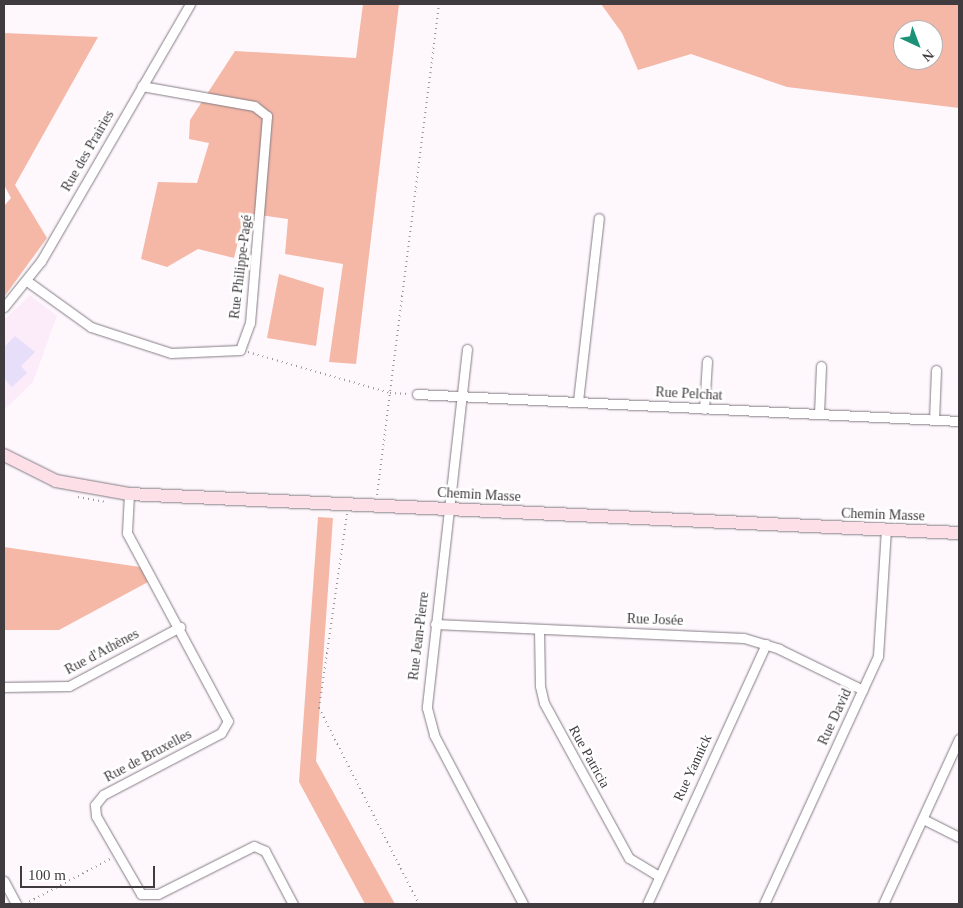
<!DOCTYPE html>
<html>
<head>
<meta charset="utf-8">
<style>
  body { margin:0 }
  #map { position:relative; width:963px; height:908px; overflow:hidden; background:#fef8fd; font-family:"Times New Roman",serif }
  div>[style] { position:absolute }
  .built>* { inset:0; background:#fcebf9 }
  .green>* { inset:0; background:#f5b8a7 }
  .building>* { inset:0; background:#e7defa }
  .path>* { height:2px; margin-top:-1px; transform-origin:0; background:repeating-linear-gradient(90deg,#9a9599 0 1px,transparent 0 5px) }
  .roads { filter:drop-shadow(0 0 1px #857c84) drop-shadow(0 0 1px #857c84) }
  .street>* { height:9px; margin:-4.5px; padding:0 4.5px; transform-origin:4.5px; border-radius:4.5px; background:#fff }
  .secondary>* { height:12px; margin:-6px; padding:0 6px; transform-origin:6px; border-radius:6px; background:#fddfe7 }
  span { translate:-50% -50%; white-space:nowrap; text-align:center; line-height:1.15; -webkit-text-stroke:5px #fff; paint-order:stroke }
  .street-label { font-size:14px; color:#3f3b3e }
  .frame { position:absolute; inset:0; border:5px solid #3f3b3e; pointer-events:none }
  .north { position:absolute; left:893px; top:20px; width:50px; height:50px; box-sizing:border-box; background:#fff; border:1px solid #b2b1b2; border-radius:50%; rotate:137deg; font-size:14px; font-weight:700; line-height:20px; text-align:center; color:#3f3b3e }
  .north::after { content:''; display:block; margin:auto; width:18px; height:22px; background:#1b9277; clip-path:polygon(50% 0,100% 100%,50% 72%,0 100%) }
  .scale { position:absolute; left:20px; top:866px; width:135px; height:22px; box-sizing:border-box; border:2px solid #3f3b3e; border-top:0; padding-left:6px; font-size:15px; line-height:18px; white-space:nowrap; color:#3f3b3e; -webkit-text-stroke:4px #fff; paint-order:stroke }
</style>
</head>
<body>
<div id="map">
  <div class="built">
    <div style="clip-path:polygon(30px 295px,57px 316px,33px 382px,4px 410px,4px 320px)"></div>
  </div>
  <div class="green">
    <div style="clip-path:polygon(363px 4px,399px 4px,356px 364px,329px 362px,343px 264px,285px 254px,288px 219px,245px 213px,234px 258px,198px 249px,167px 267px,141px 259px,158px 182px,197px 183px,209px 143px,189px 139px,190px 120px,235px 51px,356px 58px)"></div>
    <div style="clip-path:polygon(evenodd,601px 4px,959px 4px,959px 108px,787px 87px,691px 54px,638px 70px,622px 33px,601px 4px,903px 30px,933px 30px,933px 60px,903px 60px,903px 30px)"></div>
    <div style="clip-path:polygon(4px 33px,98px 37px,15px 185px,47px 238px,4px 297px,4px 206px,11px 198px,4px 185px)"></div>
    <div style="clip-path:polygon(279px 274px,324px 288px,316px 346px,267px 338px)"></div>
    <div style="clip-path:polygon(318px 517px,333px 518px,316px 761px,395px 904px,365px 904px,299px 782px)"></div>
    <div style="clip-path:polygon(4px 547px,140px 567px,148px 582px,59px 630px,4px 630px)"></div>
  </div>
  <div class="building">
    <div style="clip-path:polygon(15px 336px,35px 352px,21px 366px,27px 373px,12px 387px,4px 378px,4px 347px)"></div>
  </div>
  <div class="path">
    <div style="left:248px;top:352px;width:148px;rotate:16.1deg"></div>
    <div style="left:390px;top:393px;width:20px;rotate:3deg"></div>
    <div style="left:377px;top:495px;width:495px;rotate:-82.8deg"></div>
    <div style="left:78px;top:497px;width:27px;rotate:10deg"></div>
    <div style="left:347px;top:514px;width:196px;rotate:98.2deg"></div>
    <div style="left:319px;top:708px;width:220px;rotate:63deg"></div>
    <div style="left:25px;top:904px;width:96px;rotate:-27.9deg"></div>
  </div>
  <div class="roads">
    <div class="street">
      <div style="left:27px;top:281px;width:79px;rotate:35.7deg"></div>
      <div style="left:91px;top:327px;width:84px;rotate:18deg"></div>
      <div style="left:171px;top:353px;width:69px;rotate:-2.5deg"></div>
      <div style="left:240px;top:350px;width:29px;rotate:-70deg"></div>
      <div style="left:250px;top:323px;width:208px;rotate:-85.3deg"></div>
      <div style="left:267px;top:116px;width:16px;rotate:-142deg"></div>
      <div style="left:254px;top:106px;width:114px;rotate:-169.9deg"></div>
      <div style="left:4px;top:307px;width:59px;rotate:-51.2deg"></div>
      <div style="left:41px;top:261px;width:297px;rotate:-59.9deg"></div>
      <div style="left:467px;top:349px;width:361px;rotate:96.4deg"></div>
      <div style="left:427px;top:708px;width:28px;rotate:75deg"></div>
      <div style="left:434px;top:735px;width:191px;rotate:62.2deg"></div>
      <div style="left:417px;top:394px;width:543px;rotate:2.85deg"></div>
      <div style="left:578px;top:401px;width:184px;rotate:-83.5deg"></div>
      <div style="left:704px;top:409px;width:48px;rotate:-86.4deg"></div>
      <div style="left:819px;top:414px;width:48px;rotate:-87.6deg"></div>
      <div style="left:934px;top:420px;width:50px;rotate:-87.7deg"></div>
      <div style="left:129px;top:494px;width:39px;rotate:93deg"></div>
      <div style="left:127px;top:533px;width:213px;rotate:61.8deg"></div>
      <div style="left:228px;top:721px;width:14px;rotate:120deg"></div>
      <div style="left:221px;top:733px;width:133px;rotate:152.3deg"></div>
      <div style="left:103px;top:795px;width:13px;rotate:129deg"></div>
      <div style="left:95px;top:805px;width:11px;rotate:85deg"></div>
      <div style="left:96px;top:816px;width:90px;rotate:60deg"></div>
      <div style="left:141px;top:894px;width:17px"></div>
      <div style="left:158px;top:894px;width:107px;rotate:-26.6deg"></div>
      <div style="left:254px;top:846px;width:12px;rotate:24deg"></div>
      <div style="left:265px;top:851px;width:60px;rotate:62.2deg"></div>
      <div style="left:435px;top:624px;width:309px;rotate:2.6deg"></div>
      <div style="left:744px;top:638px;width:37px;rotate:17deg"></div>
      <div style="left:779px;top:649px;width:93px;rotate:26deg"></div>
      <div style="left:539px;top:629px;width:57px;rotate:89deg"></div>
      <div style="left:540px;top:686px;width:17px;rotate:77deg"></div>
      <div style="left:544px;top:703px;width:177px;rotate:61.3deg"></div>
      <div style="left:629px;top:858px;width:35px;rotate:31deg"></div>
      <div style="left:4px;top:687px;width:65px;rotate:-0.9deg"></div>
      <div style="left:69px;top:686px;width:126px;rotate:-28deg"></div>
      <div style="left:923px;top:819px;width:40px;rotate:26.6deg"></div>
      <div style="left:4px;top:881px;width:26px;rotate:62deg"></div>
      <div style="left:647px;top:904px;width:286px;rotate:-65.4deg"></div>
      <div style="left:764px;top:904px;width:273px;rotate:-65.3deg"></div>
      <div style="left:878px;top:656px;width:126px;rotate:-86.4deg"></div>
      <div style="left:883px;top:904px;width:182px;rotate:-65.3deg"></div>
    </div>
    <div class="secondary">
      <div style="left:4px;top:455px;width:58px;rotate:26.6deg"></div>
      <div style="left:56px;top:481px;width:74px;rotate:10.1deg"></div>
      <div style="left:129px;top:494px;width:831px;rotate:2.69deg"></div>
    </div>
  </div>
  <div class="street-label">
    <span style="left:88px;top:151px;rotate:-60deg">Rue des Prairies</span>
    <span style="left:241px;top:267px;rotate:-83deg">Rue Philippe-Pagé</span>
    <span style="left:689px;top:394px;rotate:3deg">Rue Pelchat</span>
    <span style="left:479px;top:495px;rotate:3deg">Chemin Masse</span>
    <span style="left:883px;top:515px;rotate:2deg">Chemin Masse</span>
    <span style="left:655px;top:620px;rotate:2deg">Rue Josée</span>
    <span style="left:419px;top:636px;rotate:-83deg">Rue Jean-Pierre</span>
    <span style="left:102px;top:652px;rotate:-28deg">Rue d'Athènes</span>
    <span style="left:835px;top:717px;rotate:-65deg">Rue David</span>
    <span style="left:148px;top:756px;rotate:-28deg">Rue de Bruxelles</span>
    <span style="left:589px;top:757px;rotate:61deg">Rue Patricia</span>
    <span style="left:693px;top:768px;rotate:-65deg">Rue Yannick</span>
  </div>
  <div class="frame"></div>
  <div class="north">N</div>
  <div class="scale">100 m</div>
</div>
</body>
</html>
